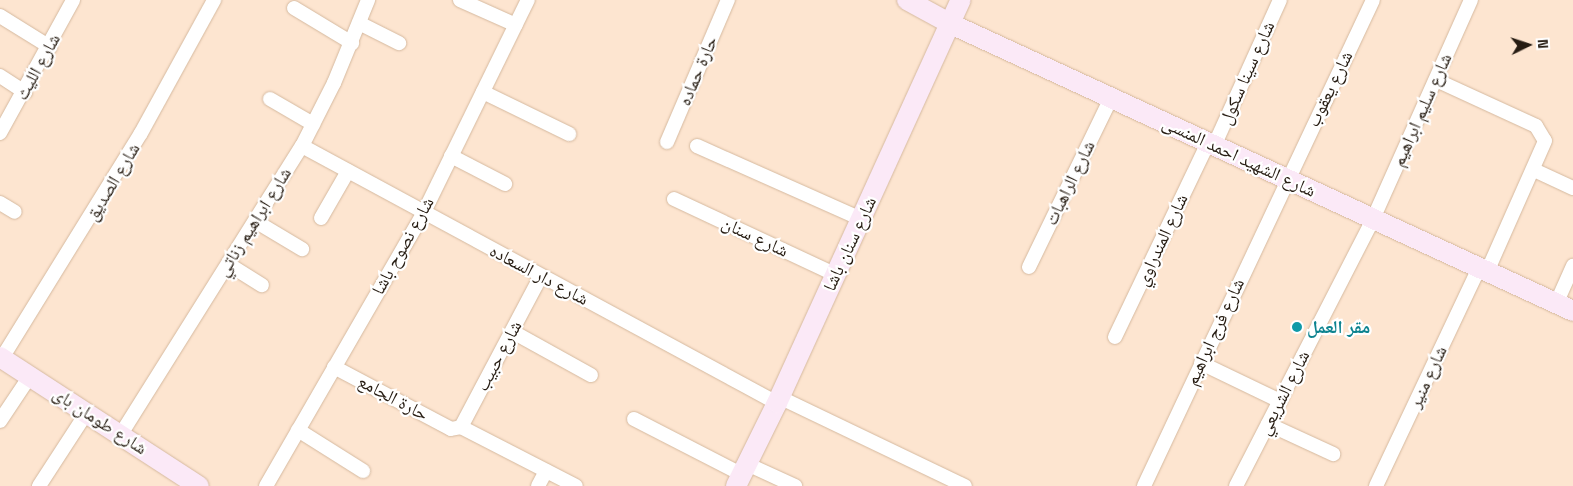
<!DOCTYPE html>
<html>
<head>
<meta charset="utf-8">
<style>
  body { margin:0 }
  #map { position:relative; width:1573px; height:486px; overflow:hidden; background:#fde5d0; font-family:"Space Grotesk","Noto Naskh Arabic",sans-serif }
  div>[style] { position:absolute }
  .roads { filter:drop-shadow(0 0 1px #d5b99f) drop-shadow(0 0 1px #d5b99f) }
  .street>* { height:14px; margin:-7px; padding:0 7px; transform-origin:7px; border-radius:7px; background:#fff }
  .secondary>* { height:20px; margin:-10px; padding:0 10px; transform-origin:10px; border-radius:10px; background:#fbe9f7 }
  .dots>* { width:14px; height:14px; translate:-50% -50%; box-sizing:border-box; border:2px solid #fff; border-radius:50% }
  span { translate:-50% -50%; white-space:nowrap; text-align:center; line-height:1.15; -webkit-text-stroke:4.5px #fff; paint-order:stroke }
  .street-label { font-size:18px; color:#261c12 }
  .culture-label { font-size:18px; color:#0d838f; font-weight:700 }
  .left { translate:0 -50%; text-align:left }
  .north { position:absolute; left:1503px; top:20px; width:50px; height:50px; -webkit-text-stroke:4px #fff; paint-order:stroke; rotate:86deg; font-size:14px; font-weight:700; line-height:20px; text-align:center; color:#261c12 }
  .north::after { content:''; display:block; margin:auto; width:18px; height:22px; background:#261c12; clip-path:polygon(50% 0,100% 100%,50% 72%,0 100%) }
</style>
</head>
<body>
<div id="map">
  <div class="roads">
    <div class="street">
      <div style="left:460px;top:0;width:61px;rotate:24.1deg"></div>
      <div style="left:294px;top:8px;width:68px;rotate:31.1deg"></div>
      <div style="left:0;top:16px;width:59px;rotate:31.8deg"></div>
      <div style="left:359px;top:23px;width:45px;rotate:26.6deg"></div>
      <div style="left:0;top:76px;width:30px;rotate:33deg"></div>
      <div style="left:1436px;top:80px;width:110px;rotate:24.7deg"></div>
      <div style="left:1536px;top:126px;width:17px;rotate:59deg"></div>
      <div style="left:1545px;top:141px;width:143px;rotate:113.9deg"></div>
      <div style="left:483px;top:92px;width:96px;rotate:26deg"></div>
      <div style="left:270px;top:99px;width:50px;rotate:30.2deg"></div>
      <div style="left:0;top:133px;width:152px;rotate:-61.2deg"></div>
      <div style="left:667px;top:142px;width:155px;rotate:-66.8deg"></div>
      <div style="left:302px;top:146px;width:540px;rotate:28.42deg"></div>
      <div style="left:697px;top:146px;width:180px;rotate:24deg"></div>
      <div style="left:1214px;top:146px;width:160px;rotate:-65.7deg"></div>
      <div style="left:451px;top:156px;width:61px;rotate:27.4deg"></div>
      <div style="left:1534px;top:170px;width:43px;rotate:24.8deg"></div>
      <div style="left:674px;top:199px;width:179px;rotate:25.1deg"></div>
      <div style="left:0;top:203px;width:17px;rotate:31deg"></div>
      <div style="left:321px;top:218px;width:54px;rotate:-60.1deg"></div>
      <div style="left:255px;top:221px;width:55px;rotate:30.8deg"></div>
      <div style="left:228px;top:264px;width:40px;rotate:32deg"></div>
      <div style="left:1029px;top:267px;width:188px;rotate:-64.1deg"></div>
      <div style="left:1556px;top:304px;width:42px;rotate:-65.9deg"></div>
      <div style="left:513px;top:332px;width:89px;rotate:28.9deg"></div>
      <div style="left:1115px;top:337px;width:215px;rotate:-64.4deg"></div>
      <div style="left:2px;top:358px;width:264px;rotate:-58.3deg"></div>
      <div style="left:141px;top:133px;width:152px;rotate:-61.2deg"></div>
      <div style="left:1201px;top:363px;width:88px;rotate:25.7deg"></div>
      <div style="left:334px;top:367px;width:132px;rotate:27.9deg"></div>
      <div style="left:451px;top:429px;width:10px;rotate:-11deg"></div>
      <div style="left:461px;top:427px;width:171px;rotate:-62.1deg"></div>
      <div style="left:779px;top:397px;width:206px;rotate:25.6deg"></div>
      <div style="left:634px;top:419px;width:120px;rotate:27.2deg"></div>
      <div style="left:0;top:421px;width:54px;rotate:-56.3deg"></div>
      <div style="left:1268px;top:424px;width:72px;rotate:24.8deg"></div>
      <div style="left:461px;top:427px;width:129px;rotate:27.2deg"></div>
      <div style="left:298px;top:430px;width:77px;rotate:32.2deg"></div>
      <div style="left:121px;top:434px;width:340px;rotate:-57.9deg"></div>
      <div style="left:302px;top:146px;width:71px;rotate:-63.1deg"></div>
      <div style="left:334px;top:83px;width:90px;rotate:-67.7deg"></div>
      <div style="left:747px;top:464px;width:53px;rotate:24.6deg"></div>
      <div style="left:39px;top:486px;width:88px;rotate:-57deg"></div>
      <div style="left:266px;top:486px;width:316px;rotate:-60deg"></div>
      <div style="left:424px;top:212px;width:236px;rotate:-63.9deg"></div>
      <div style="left:538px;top:486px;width:17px;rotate:-62deg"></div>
      <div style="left:1144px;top:486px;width:537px;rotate:-64.77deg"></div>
      <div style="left:1236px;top:486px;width:300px;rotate:-62.8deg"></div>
      <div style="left:1373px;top:219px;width:240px;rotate:-65.9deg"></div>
      <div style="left:1376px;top:486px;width:241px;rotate:-64.7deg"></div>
    </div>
    <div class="secondary">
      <div style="left:907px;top:0;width:50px;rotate:28.6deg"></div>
      <div style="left:951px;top:24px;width:685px;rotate:24.77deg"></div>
      <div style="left:0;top:357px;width:237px;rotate:33deg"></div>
      <div style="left:736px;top:486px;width:93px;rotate:-63.7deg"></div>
      <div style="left:777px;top:403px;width:443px;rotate:-65.5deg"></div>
    </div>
  </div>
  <div class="dots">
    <div style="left:1297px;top:327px;background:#0f9aa8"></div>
  </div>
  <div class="street-label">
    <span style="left:38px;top:67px;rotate:-61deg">شارع الليث</span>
    <span style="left:698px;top:71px;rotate:-67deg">حارة حماده</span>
    <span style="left:1247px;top:73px;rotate:-66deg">شارع سينا سكول</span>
    <span style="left:1330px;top:89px;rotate:-64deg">شارع يعقوب</span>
    <span style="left:1422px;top:110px;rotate:-66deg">شارع سليم ابراهيم</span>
    <span style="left:1239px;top:157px;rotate:25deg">شارع الشهيد احمد المنسى</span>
    <span style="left:113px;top:182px;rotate:-59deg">شارع الصديق</span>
    <span style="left:1070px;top:183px;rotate:-64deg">شارع الراهبات</span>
    <span style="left:254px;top:222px;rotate:-58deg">شارع ابراهيم زناتي</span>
    <span style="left:755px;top:237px;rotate:25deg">شارع سنان</span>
    <span style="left:1162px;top:240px;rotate:-65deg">شارع المندراوي</span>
    <span style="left:850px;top:244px;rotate:-65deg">شارع سنان باشا</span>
    <span style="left:403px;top:246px;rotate:-61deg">شارع نصوح باشا</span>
    <span style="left:539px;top:275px;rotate:28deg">شارع دار السعاده</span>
    <span style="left:1215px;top:332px;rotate:-65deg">شارع فرج ابراهيم</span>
    <span style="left:499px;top:356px;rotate:-62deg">شارع حبيب</span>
    <span style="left:1428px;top:377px;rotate:-65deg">شارع منير</span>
    <span style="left:1284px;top:393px;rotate:-63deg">شارع الشريعي</span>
    <span style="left:393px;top:398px;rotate:28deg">حارة الجامع</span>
    <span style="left:100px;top:421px;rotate:33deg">شارع طومان باى</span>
  </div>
  <div class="culture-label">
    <span class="left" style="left:1307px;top:327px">مقر العمل</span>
  </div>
  <div class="north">N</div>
</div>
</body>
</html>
